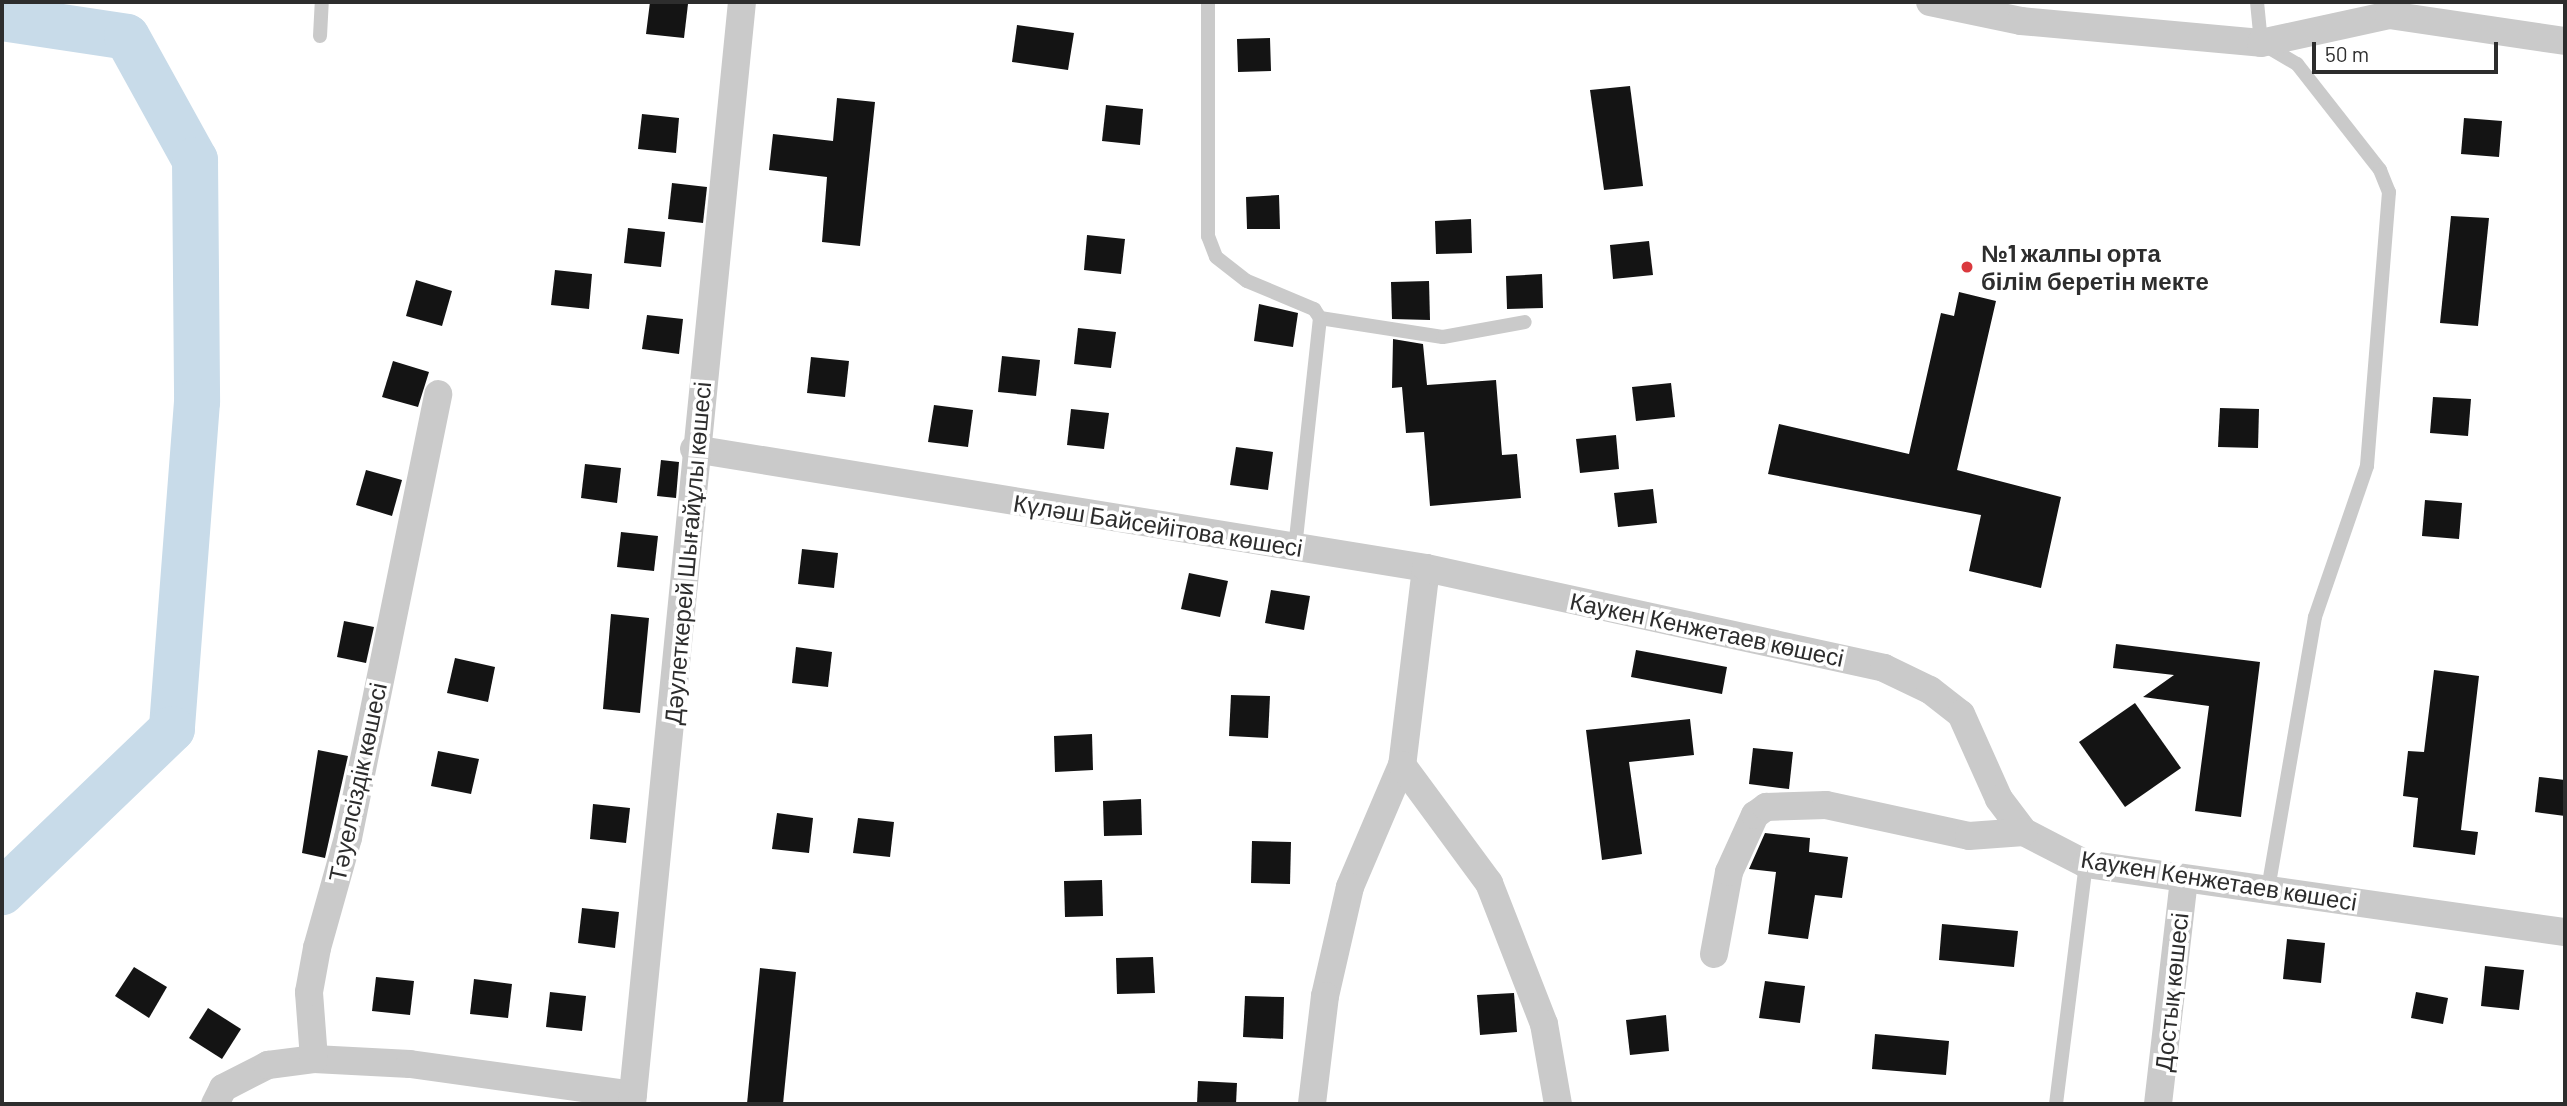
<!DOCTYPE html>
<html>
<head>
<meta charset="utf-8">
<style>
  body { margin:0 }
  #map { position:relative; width:2567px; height:1106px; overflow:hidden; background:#fff; font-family:Barlow,sans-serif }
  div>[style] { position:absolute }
  .river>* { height:46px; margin:-23px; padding:0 23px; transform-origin:23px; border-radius:23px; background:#c8dbe9 }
  .building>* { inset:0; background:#141414 }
  .lane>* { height:14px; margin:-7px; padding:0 7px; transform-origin:7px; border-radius:7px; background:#cacaca }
  .street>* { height:28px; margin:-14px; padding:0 14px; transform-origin:14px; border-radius:14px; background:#cacaca }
  .dots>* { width:19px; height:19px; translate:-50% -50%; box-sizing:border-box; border:4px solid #fff; border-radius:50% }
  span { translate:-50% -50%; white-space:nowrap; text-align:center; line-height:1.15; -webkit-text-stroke:7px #fff; paint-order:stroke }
  .poi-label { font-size:24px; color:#2d2d2d; font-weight:700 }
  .left { translate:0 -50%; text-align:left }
  .street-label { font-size:24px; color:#2d2d2d }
  .frame { position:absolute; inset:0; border:4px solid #2d2d2d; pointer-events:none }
  .scale { position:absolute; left:2312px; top:42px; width:186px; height:32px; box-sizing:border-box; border:4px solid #2d2d2d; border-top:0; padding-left:9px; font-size:21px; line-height:24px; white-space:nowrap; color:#2d2d2d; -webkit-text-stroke:5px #fff; paint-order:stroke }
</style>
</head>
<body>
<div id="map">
  <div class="river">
    <div style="left:2px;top:18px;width:126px;rotate:8.6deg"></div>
    <div style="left:127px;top:37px;width:141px;rotate:61.1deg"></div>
    <div style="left:195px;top:160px;width:242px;rotate:89.5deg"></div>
    <div style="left:197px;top:402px;width:328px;rotate:94.4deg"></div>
    <div style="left:172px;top:729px;width:236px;rotate:136.2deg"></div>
  </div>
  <div class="building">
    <div style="clip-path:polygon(650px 2px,688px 4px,684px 38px,646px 34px)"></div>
    <div style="clip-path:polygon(1017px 25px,1074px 33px,1068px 70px,1012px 62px)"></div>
    <div style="clip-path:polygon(1270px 38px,1271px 71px,1238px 72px,1237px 39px)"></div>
    <div style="clip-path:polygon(1630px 86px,1643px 186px,1604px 190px,1590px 90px)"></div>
    <div style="clip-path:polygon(837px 98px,875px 102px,860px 246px,822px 242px,827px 177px,769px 170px,773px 134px,833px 141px)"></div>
    <div style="clip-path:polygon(1106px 105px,1143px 109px,1140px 145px,1102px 141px)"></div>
    <div style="clip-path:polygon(642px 114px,679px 118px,676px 153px,638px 149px)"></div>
    <div style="clip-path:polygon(2464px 118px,2502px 121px,2499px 157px,2461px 154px)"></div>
    <div style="clip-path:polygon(672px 183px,707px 187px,703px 223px,668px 219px)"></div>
    <div style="clip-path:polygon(1279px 195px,1280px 229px,1247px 229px,1246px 197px)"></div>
    <div style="clip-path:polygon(2451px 216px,2489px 218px,2478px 326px,2440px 323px)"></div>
    <div style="clip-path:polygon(1471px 219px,1472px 253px,1436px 254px,1435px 221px)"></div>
    <div style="clip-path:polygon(628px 228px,665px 232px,661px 267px,624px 263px)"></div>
    <div style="clip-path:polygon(1087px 235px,1125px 239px,1121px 274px,1084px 270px)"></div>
    <div style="clip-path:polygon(1649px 241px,1653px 275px,1613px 279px,1610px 245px)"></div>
    <div style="clip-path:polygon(555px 270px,592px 274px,589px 309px,551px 305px)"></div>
    <div style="clip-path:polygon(1542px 274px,1543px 308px,1507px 309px,1506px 276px)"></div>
    <div style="clip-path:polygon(416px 280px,452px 291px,442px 326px,406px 316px)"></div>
    <div style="clip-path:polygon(1429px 281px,1430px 320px,1392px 319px,1391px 282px)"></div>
    <div style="clip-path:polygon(1959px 292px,1996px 301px,1957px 470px,2061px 497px,2041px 588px,1969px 571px,1981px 515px,1768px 474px,1779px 424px,1909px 454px,1941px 313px,1954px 316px)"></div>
    <div style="clip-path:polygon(1259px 304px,1298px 313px,1293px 347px,1254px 341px)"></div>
    <div style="clip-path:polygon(647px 315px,683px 319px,679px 354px,642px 349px)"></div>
    <div style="clip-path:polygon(1078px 328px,1116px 332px,1111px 368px,1074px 364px)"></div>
    <div style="clip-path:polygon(1393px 339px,1423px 344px,1427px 385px,1496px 380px,1502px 455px,1517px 454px,1521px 498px,1430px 506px,1424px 432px,1406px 433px,1402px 387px,1392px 388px)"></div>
    <div style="clip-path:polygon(1002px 356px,1040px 360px,1036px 396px,998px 392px)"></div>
    <div style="clip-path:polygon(811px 357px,849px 361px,845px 397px,807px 393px)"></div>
    <div style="clip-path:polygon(393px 361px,429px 372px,418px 407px,382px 397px)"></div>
    <div style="clip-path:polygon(1671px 383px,1675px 417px,1636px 421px,1632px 387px)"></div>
    <div style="clip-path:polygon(2433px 397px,2471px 399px,2468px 436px,2430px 433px)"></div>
    <div style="clip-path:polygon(934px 405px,973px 410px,968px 447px,928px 442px)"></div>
    <div style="clip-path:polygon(2220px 408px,2259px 409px,2258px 448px,2218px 447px)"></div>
    <div style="clip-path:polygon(1071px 409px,1109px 413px,1104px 449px,1067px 445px)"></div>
    <div style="clip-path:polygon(1616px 435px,1619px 469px,1580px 473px,1576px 439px)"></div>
    <div style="clip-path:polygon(1236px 447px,1273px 452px,1268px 490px,1230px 485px)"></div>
    <div style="clip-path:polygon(661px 460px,679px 462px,676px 498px,657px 496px)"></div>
    <div style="clip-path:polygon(585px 464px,621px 468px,617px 503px,581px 498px)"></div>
    <div style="clip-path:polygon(366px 470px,402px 480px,392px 516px,356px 505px)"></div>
    <div style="clip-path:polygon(1653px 489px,1657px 523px,1618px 527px,1614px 493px)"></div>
    <div style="clip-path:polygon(2425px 500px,2462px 503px,2459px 539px,2422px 536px)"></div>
    <div style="clip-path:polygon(621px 532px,658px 536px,654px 571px,617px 567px)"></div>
    <div style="clip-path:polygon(802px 549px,838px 553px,834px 588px,798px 584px)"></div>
    <div style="clip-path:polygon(1189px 573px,1228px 581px,1220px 617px,1181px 609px)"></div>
    <div style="clip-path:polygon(1271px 590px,1310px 596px,1304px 630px,1265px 623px)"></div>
    <div style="clip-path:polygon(611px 614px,649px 618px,640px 713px,603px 709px)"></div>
    <div style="clip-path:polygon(344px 621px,374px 627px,366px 663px,337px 657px)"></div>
    <div style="clip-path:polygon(2116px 644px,2260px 662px,2241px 817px,2195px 811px,2209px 706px,2143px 697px,2174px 675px,2113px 668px)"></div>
    <div style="clip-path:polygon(796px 647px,832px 652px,828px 687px,792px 683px)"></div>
    <div style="clip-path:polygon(1636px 650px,1727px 667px,1722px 694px,1631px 677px)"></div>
    <div style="clip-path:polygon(455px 658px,495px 667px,488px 702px,447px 693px)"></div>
    <div style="clip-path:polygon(2434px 670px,2479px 676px,2461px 830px,2478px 832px,2475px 855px,2413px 847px,2418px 798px,2403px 796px,2408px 751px,2424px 752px)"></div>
    <div style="clip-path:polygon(1231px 695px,1270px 696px,1268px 738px,1229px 736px)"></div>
    <div style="clip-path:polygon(2135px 703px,2181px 768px,2125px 807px,2079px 742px)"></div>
    <div style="clip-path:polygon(1690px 719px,1694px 755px,1629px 762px,1642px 854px,1602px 860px,1586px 730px)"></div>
    <div style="clip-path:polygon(1092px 734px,1093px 770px,1055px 772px,1054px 736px)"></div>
    <div style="clip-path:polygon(1753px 748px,1793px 752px,1789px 789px,1749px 784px)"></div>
    <div style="clip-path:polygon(318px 750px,348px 756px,325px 858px,302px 853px)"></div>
    <div style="clip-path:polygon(438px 751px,479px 759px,471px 794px,431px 786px)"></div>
    <div style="clip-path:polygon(2539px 777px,2565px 780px,2565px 816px,2535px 812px)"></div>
    <div style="clip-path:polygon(1141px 799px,1142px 835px,1104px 836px,1103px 801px)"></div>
    <div style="clip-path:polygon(593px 804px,630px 808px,626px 843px,590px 839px)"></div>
    <div style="clip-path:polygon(777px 813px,813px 818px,809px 853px,772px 849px)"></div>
    <div style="clip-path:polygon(858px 818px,894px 822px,890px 857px,853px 853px)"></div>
    <div style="clip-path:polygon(1765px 833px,1810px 838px,1809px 852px,1848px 857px,1842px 898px,1815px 895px,1808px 939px,1768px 934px,1776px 872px,1749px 869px)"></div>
    <div style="clip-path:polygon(1252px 841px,1291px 842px,1290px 884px,1251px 883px)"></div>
    <div style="clip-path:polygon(1102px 880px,1103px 916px,1065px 917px,1064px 881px)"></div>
    <div style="clip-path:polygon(582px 908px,619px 912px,615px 948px,578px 943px)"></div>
    <div style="clip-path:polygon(1942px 924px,2018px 931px,2014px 967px,1939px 960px)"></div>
    <div style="clip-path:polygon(2287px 939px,2325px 943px,2321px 983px,2283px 979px)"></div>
    <div style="clip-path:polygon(1153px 957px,1155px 993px,1117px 994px,1116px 958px)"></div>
    <div style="clip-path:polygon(2485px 966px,2524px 970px,2519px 1010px,2481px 1006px)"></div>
    <div style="clip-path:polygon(134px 967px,167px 987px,149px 1018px,115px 996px)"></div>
    <div style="clip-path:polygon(760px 968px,796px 972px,783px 1104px,747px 1104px)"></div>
    <div style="clip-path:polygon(376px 977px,414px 981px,410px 1015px,372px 1011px)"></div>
    <div style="clip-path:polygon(474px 979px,512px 984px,508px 1018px,470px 1014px)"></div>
    <div style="clip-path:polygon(1765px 981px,1805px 986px,1800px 1023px,1759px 1018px)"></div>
    <div style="clip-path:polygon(550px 992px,586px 996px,582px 1031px,546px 1027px)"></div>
    <div style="clip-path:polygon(2416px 992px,2448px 998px,2443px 1024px,2411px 1018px)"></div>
    <div style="clip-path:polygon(1514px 993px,1517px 1032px,1480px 1035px,1477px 995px)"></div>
    <div style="clip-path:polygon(1245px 996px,1284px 997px,1283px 1039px,1243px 1037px)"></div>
    <div style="clip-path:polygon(208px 1008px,241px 1029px,222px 1059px,189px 1038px)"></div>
    <div style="clip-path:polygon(1666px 1015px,1669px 1051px,1630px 1055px,1626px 1020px)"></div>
    <div style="clip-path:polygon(1875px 1034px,1949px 1041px,1946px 1075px,1872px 1069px)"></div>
    <div style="clip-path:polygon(1198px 1081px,1237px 1083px,1236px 1104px,1197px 1104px)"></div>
  </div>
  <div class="lane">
    <div style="left:1208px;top:2px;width:234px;rotate:90deg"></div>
    <div style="left:1208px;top:236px;width:22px;rotate:69deg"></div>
    <div style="left:1216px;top:257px;width:39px;rotate:38deg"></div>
    <div style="left:1247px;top:281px;width:73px;rotate:22.7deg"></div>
    <div style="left:1314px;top:309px;width:11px;rotate:56deg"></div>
    <div style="left:1320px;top:318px;width:124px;rotate:8.8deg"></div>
    <div style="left:1443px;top:337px;width:83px;rotate:-10.4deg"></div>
    <div style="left:2257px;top:2px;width:41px;rotate:84.4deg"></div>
    <div style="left:2261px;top:43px;width:42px;rotate:30.3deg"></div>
    <div style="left:2297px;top:64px;width:135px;rotate:51.9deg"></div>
    <div style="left:2380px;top:170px;width:24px;rotate:68deg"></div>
    <div style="left:2389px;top:192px;width:275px;rotate:94.6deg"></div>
    <div style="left:2367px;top:466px;width:160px;rotate:109deg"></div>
    <div style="left:2315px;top:617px;width:276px;rotate:99.8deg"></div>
    <div style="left:320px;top:36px;width:34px;rotate:-87deg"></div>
    <div style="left:1295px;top:548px;width:231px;rotate:-83.8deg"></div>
    <div style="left:2056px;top:1104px;width:242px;rotate:-82.9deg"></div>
  </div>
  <div class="street">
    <div style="left:1930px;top:2px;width:93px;rotate:11.8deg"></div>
    <div style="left:2021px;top:21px;width:241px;rotate:5.2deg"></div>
    <div style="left:2261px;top:43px;width:131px;rotate:-12.3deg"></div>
    <div style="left:2389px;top:15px;width:178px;rotate:8.4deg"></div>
    <div style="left:694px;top:449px;width:742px;rotate:9.23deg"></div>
    <div style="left:1426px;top:568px;width:198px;rotate:96.9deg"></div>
    <div style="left:1402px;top:765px;width:133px;rotate:113.1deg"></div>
    <div style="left:1350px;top:887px;width:112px;rotate:102.9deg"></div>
    <div style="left:1325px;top:996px;width:109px;rotate:96.9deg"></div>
    <div style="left:1426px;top:568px;width:469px;rotate:12.3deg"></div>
    <div style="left:1884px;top:668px;width:51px;rotate:25.6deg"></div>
    <div style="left:1930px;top:690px;width:39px;rotate:38deg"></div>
    <div style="left:1961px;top:714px;width:93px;rotate:65.9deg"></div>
    <div style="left:1999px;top:799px;width:41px;rotate:52.9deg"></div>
    <div style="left:2024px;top:832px;width:70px;rotate:27.3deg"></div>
    <div style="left:2086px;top:864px;width:484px;rotate:8.1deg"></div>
    <div style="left:1402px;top:765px;width:147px;rotate:53.6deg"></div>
    <div style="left:1489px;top:883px;width:151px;rotate:68.7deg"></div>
    <div style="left:1544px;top:1024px;width:81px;rotate:80.1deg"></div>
    <div style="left:1714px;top:954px;width:83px;rotate:-79.6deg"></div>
    <div style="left:1729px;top:872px;width:63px;rotate:-65.5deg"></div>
    <div style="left:1755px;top:815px;width:14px;rotate:-36deg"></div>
    <div style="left:1766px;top:807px;width:60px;rotate:-1.9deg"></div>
    <div style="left:1826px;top:805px;width:146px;rotate:12.2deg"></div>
    <div style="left:1969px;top:836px;width:55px;rotate:-4.2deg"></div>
    <div style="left:314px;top:1059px;width:96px;rotate:3deg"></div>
    <div style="left:410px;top:1064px;width:225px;rotate:7.9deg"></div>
    <div style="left:215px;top:1104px;width:18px;rotate:-63deg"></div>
    <div style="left:223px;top:1088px;width:51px;rotate:-27.1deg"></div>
    <div style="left:268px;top:1065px;width:46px;rotate:-7.4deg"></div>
    <div style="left:314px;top:1059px;width:67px;rotate:-94.3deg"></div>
    <div style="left:309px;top:992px;width:45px;rotate:-79.7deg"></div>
    <div style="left:317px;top:948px;width:114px;rotate:-74.3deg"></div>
    <div style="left:348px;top:838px;width:453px;rotate:-78.5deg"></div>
    <div style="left:632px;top:1104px;width:1107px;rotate:-84.3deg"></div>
    <div style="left:2158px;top:1104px;width:226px;rotate:-83.4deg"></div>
  </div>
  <div class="dots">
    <div style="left:1967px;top:267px;background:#da393e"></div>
  </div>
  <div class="poi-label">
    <span class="left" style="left:1981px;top:267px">№1 жалпы орта<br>білім беретін мекте</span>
  </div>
  <div class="street-label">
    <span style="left:1158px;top:525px;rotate:9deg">Күләш Байсейітова көшесі</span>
    <span style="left:687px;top:553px;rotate:-85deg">Дәулеткерей Шығайұлы көшесі</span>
    <span style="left:1707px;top:629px;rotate:12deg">Каукен Кенжетаев көшесі</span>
    <span style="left:357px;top:782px;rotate:-78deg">Тәуелсіздік көшесі</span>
    <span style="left:2219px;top:880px;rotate:9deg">Каукен Кенжетаев көшесі</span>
    <span style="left:2171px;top:992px;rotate:-84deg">Достық көшесі</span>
  </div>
  <div class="frame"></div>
  <div class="scale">50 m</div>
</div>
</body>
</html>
